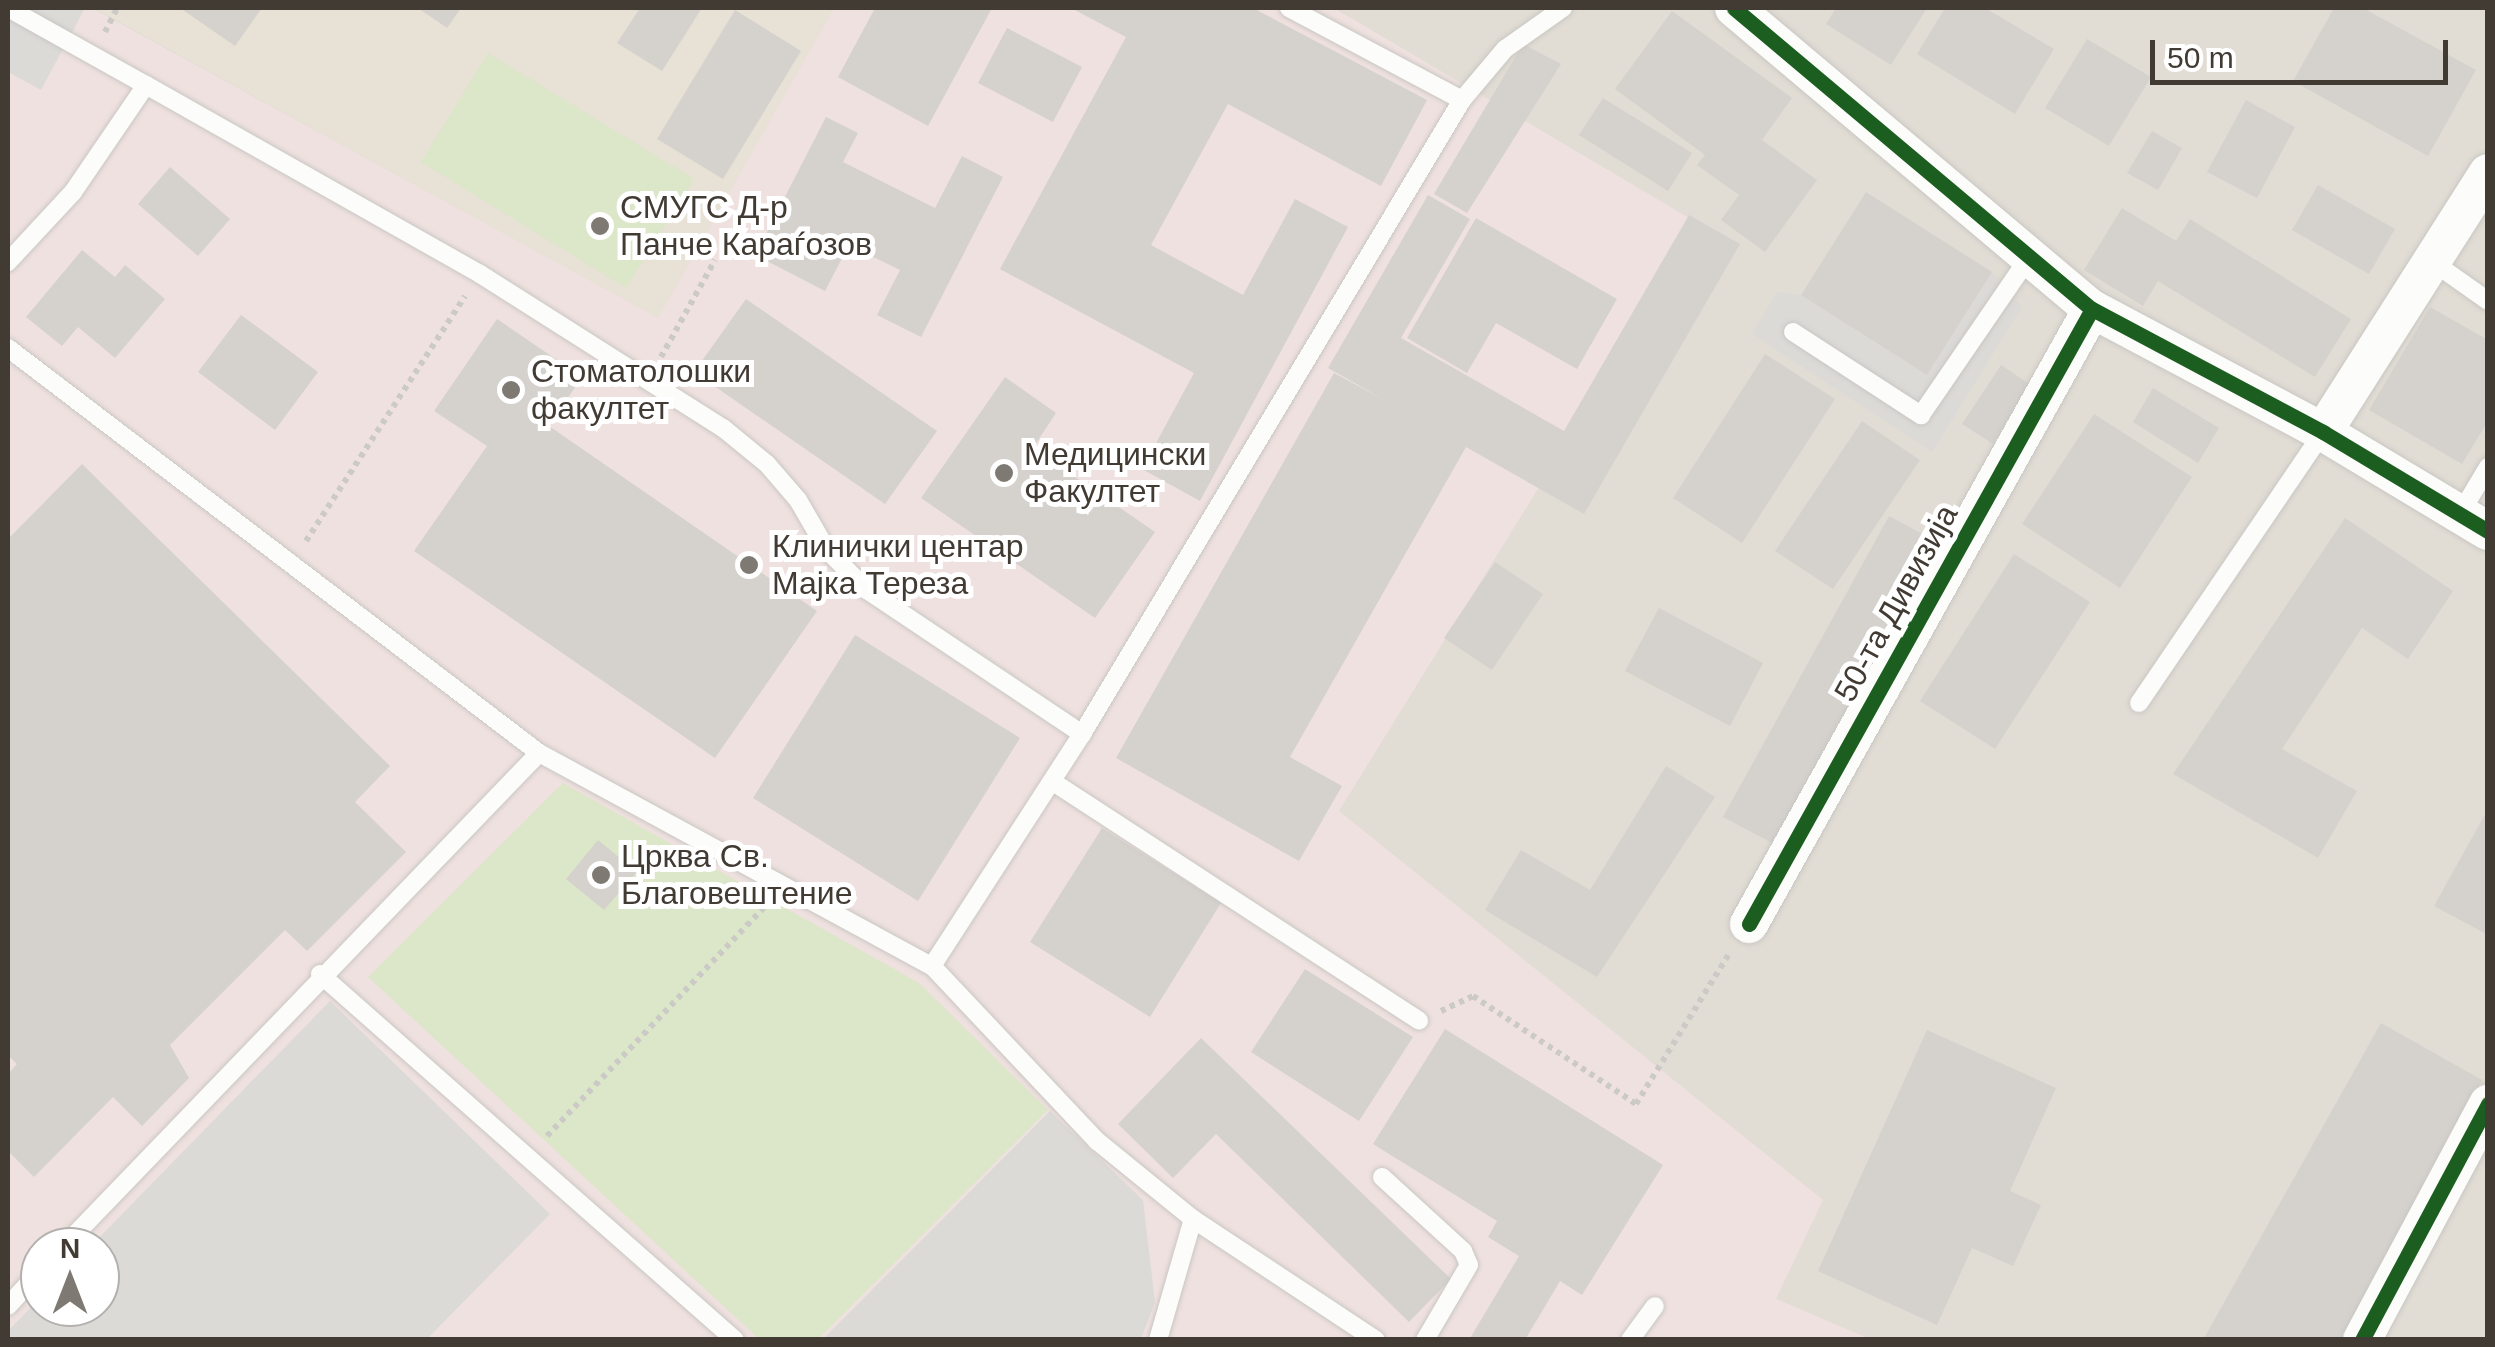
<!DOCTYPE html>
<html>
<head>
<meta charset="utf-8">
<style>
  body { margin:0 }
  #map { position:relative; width:2495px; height:1347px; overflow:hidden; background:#edebe7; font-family:Arial,sans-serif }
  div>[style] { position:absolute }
  .residential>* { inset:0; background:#e1dcd4 }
  .education>* { inset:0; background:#e7e1d6 }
  .medical>* { inset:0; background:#efe1df }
  .green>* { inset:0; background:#dce6c8 }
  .parking>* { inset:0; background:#dcdad7 }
  .building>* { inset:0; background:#d5d2ce }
  .path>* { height:6px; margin-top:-3px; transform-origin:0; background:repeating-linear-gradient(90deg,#cccac6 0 5px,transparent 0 10px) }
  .roads { filter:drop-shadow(0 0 2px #c9c7c3) drop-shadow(0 0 2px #c9c7c3) }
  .lane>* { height:18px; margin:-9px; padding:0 9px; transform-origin:9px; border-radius:9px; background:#fcfcfb }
  .street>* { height:38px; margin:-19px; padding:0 19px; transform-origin:19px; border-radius:19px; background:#fcfcfb }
  .cycleway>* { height:15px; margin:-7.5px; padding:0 7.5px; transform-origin:7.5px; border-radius:7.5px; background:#1b5e20 }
  .dots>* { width:28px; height:28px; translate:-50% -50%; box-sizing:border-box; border:5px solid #fff; border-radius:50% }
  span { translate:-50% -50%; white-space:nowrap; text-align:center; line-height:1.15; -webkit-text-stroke:10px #fff; paint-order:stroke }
  .poi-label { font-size:32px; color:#423b34 }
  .left { translate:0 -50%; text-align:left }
  .street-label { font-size:32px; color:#423b34 }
  .frame { position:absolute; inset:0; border:10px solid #423b34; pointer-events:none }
  .north { position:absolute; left:20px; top:1227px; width:100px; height:100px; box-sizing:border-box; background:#fff; border:2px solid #b3b1ae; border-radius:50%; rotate:0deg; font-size:28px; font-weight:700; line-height:40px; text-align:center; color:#423b34 }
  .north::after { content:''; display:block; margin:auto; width:35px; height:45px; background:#7e7973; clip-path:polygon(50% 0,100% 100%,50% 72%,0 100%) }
  .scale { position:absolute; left:2150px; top:40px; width:298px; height:45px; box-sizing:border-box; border:5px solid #423b34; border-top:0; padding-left:12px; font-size:30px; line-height:35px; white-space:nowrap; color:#423b34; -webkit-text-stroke:8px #fff; paint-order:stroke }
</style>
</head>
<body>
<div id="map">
  <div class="residential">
    <div style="clip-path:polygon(evenodd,8px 8px,2487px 8px,2487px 1339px,8px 1340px,8px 8px,40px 1247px,100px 1247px,100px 1307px,40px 1307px,40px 1247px)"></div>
  </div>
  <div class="education">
    <div style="clip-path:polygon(94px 8px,834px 8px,658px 319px)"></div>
  </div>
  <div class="medical">
    <div style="clip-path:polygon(evenodd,8px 8px,92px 8px,658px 318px,834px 8px,1334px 8px,1701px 225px,1339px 811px,1823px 1200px,1776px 1299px,1870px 1339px,8px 1340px,8px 8px,40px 1247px,100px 1247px,100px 1307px,40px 1307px,40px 1247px)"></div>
  </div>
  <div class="green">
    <div style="clip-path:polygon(488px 53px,694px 179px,626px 288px,421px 162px)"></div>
    <div style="clip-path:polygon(563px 783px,919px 983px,1048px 1110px,818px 1339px,759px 1339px,368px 977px)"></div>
  </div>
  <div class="parking">
    <div style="clip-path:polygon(8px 8px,85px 8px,41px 90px,8px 72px)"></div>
    <div style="clip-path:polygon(1992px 272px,2022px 307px,1932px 452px,1752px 334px,1777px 292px,1801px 295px,1927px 375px)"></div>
    <div style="clip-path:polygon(330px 1001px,550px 1214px,427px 1339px,8px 1339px,8px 1331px,40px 1298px,40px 1307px,100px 1307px,100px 1247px,90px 1247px)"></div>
    <div style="clip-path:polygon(1050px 1111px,1143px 1200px,1155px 1302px,1141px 1339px,823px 1339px)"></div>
  </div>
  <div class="building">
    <div style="clip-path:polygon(180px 8px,262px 8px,235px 46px)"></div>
    <div style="clip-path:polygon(418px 8px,461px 8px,447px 28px)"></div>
    <div style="clip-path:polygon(640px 8px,702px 8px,662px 71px,617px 43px)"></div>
    <div style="clip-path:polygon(875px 8px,992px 8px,928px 126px,838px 77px)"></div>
    <div style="clip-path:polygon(1071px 8px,1253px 8px,1427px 100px,1381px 186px,1228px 104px,1151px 245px,1243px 295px,1295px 199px,1348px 227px,1200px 501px,1142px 469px,1194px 373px,1000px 269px,1126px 37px)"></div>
    <div style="clip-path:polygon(1836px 8px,1927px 8px,1891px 65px,1826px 24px)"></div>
    <div style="clip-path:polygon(1945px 8px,1985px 8px,2054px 49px,2015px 114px,1917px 54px)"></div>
    <div style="clip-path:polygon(2334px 8px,2363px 8px,2476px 70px,2428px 156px,2293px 81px)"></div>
    <div style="clip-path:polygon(735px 10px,801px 51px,723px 179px,657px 139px)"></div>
    <div style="clip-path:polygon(1672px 11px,1792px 98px,1762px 140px,1817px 180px,1765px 252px,1721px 220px,1739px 195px,1697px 165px,1705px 155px,1615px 89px)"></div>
    <div style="clip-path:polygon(1007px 28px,1082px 67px,1053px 122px,978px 83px)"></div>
    <div style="clip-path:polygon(2087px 39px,2151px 77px,2109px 146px,2045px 108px)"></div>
    <div style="clip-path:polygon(1523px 44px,1561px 64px,1467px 213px,1434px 194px)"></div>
    <div style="clip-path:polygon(1603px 98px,1692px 153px,1668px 191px,1579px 135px)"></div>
    <div style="clip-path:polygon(2246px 100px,2295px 127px,2257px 198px,2207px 172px)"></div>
    <div style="clip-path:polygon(826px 117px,858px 133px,843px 162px,935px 208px,962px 156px,1003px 177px,921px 337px,877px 315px,900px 270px,849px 245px,825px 291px,755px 255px)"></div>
    <div style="clip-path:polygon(2152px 131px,2182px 148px,2158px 190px,2127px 173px)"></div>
    <div style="clip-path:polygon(170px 167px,230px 219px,198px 256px,138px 204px)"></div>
    <div style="clip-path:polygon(2318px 185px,2395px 229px,2369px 274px,2292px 230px)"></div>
    <div style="clip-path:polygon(1866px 192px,1992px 272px,1927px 375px,1801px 295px)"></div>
    <div style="clip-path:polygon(1428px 195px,1470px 219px,1401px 338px,1564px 431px,1689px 215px,1740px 244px,1584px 514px,1466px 447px,1290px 757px,1342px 786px,1299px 861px,1116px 758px,1334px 373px,1383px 399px,1328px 368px)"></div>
    <div style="clip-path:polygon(2122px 208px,2176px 241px,2190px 219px,2351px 319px,2315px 377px,2158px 281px,2143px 306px,2084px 270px)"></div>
    <div style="clip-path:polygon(1476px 218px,1617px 299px,1577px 369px,1496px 323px,1467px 373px,1407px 338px)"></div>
    <div style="clip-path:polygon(82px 250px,115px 277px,125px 265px,165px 299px,115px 358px,78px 327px,62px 346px,26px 317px)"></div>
    <div style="clip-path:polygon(746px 299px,937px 431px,885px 504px,694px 372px)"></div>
    <div style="clip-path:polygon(2430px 307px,2488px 340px,2488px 421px,2462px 464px,2369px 410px)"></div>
    <div style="clip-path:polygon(241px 315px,318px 372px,275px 430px,198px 372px)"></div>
    <div style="clip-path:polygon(497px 319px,582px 377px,549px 426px,817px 611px,715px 758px,414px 551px,487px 446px,434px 411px)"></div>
    <div style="clip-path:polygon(1765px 354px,1835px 399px,1742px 543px,1673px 498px)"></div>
    <div style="clip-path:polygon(2001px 365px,2031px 385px,1993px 444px,1962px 424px)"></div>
    <div style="clip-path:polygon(1005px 377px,1056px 413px,1033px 448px,1155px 532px,1095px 618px,921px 498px)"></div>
    <div style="clip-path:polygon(2153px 388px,2219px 428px,2198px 463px,2133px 422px)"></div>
    <div style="clip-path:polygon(2094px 414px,2192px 477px,2120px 588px,2022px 524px)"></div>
    <div style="clip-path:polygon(1862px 421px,1920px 460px,1833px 589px,1775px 551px)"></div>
    <div style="clip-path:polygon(82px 464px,390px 766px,355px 802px,406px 852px,307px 951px,285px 930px,170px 1045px,189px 1078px,142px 1126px,113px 1097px,34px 1177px,8px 1151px,8px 1074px,17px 1064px,8px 1055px,8px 539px)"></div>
    <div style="clip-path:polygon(1889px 516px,1945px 546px,1774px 844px,1723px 817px)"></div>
    <div style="clip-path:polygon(2345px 518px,2453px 591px,2408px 659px,2362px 628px,2282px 749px,2357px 791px,2318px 858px,2173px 774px)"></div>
    <div style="clip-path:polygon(2014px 554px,2090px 602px,1995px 749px,1920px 701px)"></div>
    <div style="clip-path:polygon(1495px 562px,1543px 594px,1492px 670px,1444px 638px)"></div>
    <div style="clip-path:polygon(1659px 608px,1763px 663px,1730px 726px,1625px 671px)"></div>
    <div style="clip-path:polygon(855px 635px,1020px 738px,918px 901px,753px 798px)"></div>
    <div style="clip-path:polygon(1666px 766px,1715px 797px,1597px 977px,1485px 910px,1521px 850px,1590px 890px)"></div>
    <div style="clip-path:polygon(2488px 809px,2488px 935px,2434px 906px)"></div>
    <div style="clip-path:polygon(1102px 828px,1221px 903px,1150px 1017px,1030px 942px)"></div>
    <div style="clip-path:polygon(598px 840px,637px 872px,604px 910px,566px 879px)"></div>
    <div style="clip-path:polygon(1305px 969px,1413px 1037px,1359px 1121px,1251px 1052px)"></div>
    <div style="clip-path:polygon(2381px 1023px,2482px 1080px,2343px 1340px,2203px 1340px)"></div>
    <div style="clip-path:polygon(1445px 1029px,1663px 1165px,1582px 1295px,1560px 1281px,1525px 1340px,1469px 1340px,1519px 1256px,1488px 1237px,1497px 1221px,1373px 1144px)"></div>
    <div style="clip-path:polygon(1927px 1030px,2056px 1088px,2010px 1191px,2041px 1205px,2013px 1266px,1972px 1248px,1937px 1325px,1818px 1271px)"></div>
    <div style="clip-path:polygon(1201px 1038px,1451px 1279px,1409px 1322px,1216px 1134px,1173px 1178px,1118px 1124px)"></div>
  </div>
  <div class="path">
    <div style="left:105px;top:32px;width:27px;rotate:-63deg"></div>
    <div style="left:661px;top:357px;width:111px;rotate:-60.9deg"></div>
    <div style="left:306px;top:541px;width:292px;rotate:-57deg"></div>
    <div style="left:1441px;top:1011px;width:35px;rotate:-25deg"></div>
    <div style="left:1473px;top:996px;width:196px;rotate:33.5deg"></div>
    <div style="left:1636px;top:1104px;width:176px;rotate:-58.2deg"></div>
    <div style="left:547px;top:1136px;width:317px;rotate:-46.5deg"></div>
  </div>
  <div class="roads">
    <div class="lane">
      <div style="left:8px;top:8px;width:158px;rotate:29.2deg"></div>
      <div style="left:146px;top:85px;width:130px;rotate:124.3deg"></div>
      <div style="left:73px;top:192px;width:96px;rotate:132.9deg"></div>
      <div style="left:1289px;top:8px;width:196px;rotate:28deg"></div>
      <div style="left:146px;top:85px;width:384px;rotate:29.5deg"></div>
      <div style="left:480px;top:274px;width:288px;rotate:32.4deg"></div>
      <div style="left:723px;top:428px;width:57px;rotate:39.3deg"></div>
      <div style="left:767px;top:464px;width:48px;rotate:49.3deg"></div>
      <div style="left:798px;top:500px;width:58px;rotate:59.9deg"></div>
      <div style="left:827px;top:550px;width:57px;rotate:45deg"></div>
      <div style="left:867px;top:590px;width:259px;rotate:33.8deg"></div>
      <div style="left:2433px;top:262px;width:67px;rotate:35.3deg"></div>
      <div style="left:1793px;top:332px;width:153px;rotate:33deg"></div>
      <div style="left:1921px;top:415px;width:189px;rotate:-55.6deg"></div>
      <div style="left:8px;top:348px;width:668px;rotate:37.33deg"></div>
      <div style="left:539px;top:753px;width:447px;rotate:28.5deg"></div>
      <div style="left:932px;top:966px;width:241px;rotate:46.7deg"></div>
      <div style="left:1097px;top:1141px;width:124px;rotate:39.1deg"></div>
      <div style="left:1193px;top:1219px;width:219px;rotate:33.5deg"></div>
      <div style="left:2460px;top:514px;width:55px;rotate:-59.2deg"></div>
      <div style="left:2139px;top:703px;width:328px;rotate:-55.8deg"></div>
      <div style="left:1053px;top:782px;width:437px;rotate:33.1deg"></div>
      <div style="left:932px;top:966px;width:276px;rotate:-57.1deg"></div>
      <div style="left:1082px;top:734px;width:739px;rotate:-59.06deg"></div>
      <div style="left:1462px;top:100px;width:67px;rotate:-49.9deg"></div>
      <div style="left:1505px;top:49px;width:71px;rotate:-35.3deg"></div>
      <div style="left:320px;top:974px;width:553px;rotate:41.41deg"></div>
      <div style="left:1382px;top:1177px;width:110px;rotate:42.4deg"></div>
      <div style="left:1463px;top:1251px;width:15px;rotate:67deg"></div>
      <div style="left:1469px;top:1265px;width:87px;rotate:120.4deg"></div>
      <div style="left:63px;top:1247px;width:686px;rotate:-46.06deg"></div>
      <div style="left:8px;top:1306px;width:47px;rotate:-47.6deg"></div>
      <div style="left:1158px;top:1340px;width:126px;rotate:-73.9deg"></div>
      <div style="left:1630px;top:1340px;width:42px;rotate:-53.7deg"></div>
    </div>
    <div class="street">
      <div style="left:1734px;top:8px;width:468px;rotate:40.1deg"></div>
      <div style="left:2092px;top:309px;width:262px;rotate:28deg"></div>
      <div style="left:2323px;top:432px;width:192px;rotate:31deg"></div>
      <div style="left:2323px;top:432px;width:307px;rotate:-57.5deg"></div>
      <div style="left:1749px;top:924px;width:704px;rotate:-60.85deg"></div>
      <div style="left:2362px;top:1340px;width:268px;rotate:-61.9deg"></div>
    </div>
  </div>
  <div class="cycleway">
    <div style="left:1734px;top:8px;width:468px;rotate:40.1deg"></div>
    <div style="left:2092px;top:309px;width:262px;rotate:28deg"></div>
    <div style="left:2323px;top:432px;width:192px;rotate:31deg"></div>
    <div style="left:1749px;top:924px;width:704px;rotate:-60.85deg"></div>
    <div style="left:2362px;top:1340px;width:268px;rotate:-61.9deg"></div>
  </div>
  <div class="dots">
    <div style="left:600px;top:226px;background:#7e7973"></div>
    <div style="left:511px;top:390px;background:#7e7973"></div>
    <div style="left:1004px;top:473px;background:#7e7973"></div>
    <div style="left:749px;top:565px;background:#7e7973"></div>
    <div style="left:601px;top:875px;background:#7e7973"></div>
  </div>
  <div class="poi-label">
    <span class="left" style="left:620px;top:226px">СМУГС Д-р<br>Панче Караѓозов</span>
    <span class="left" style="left:531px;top:390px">Стоматолошки<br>факултет</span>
    <span class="left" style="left:1024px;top:473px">Медицински<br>Факултет</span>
    <span class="left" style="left:772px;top:565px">Клинички центар<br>Мајка Тереза</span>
    <span class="left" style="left:621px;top:875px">Црква Св.<br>Благовештение</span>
  </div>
  <div class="street-label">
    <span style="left:1896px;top:603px;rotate:-61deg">50-та Дивизија</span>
  </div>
  <div class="frame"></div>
  <div class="north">N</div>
  <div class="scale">50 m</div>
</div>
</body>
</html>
